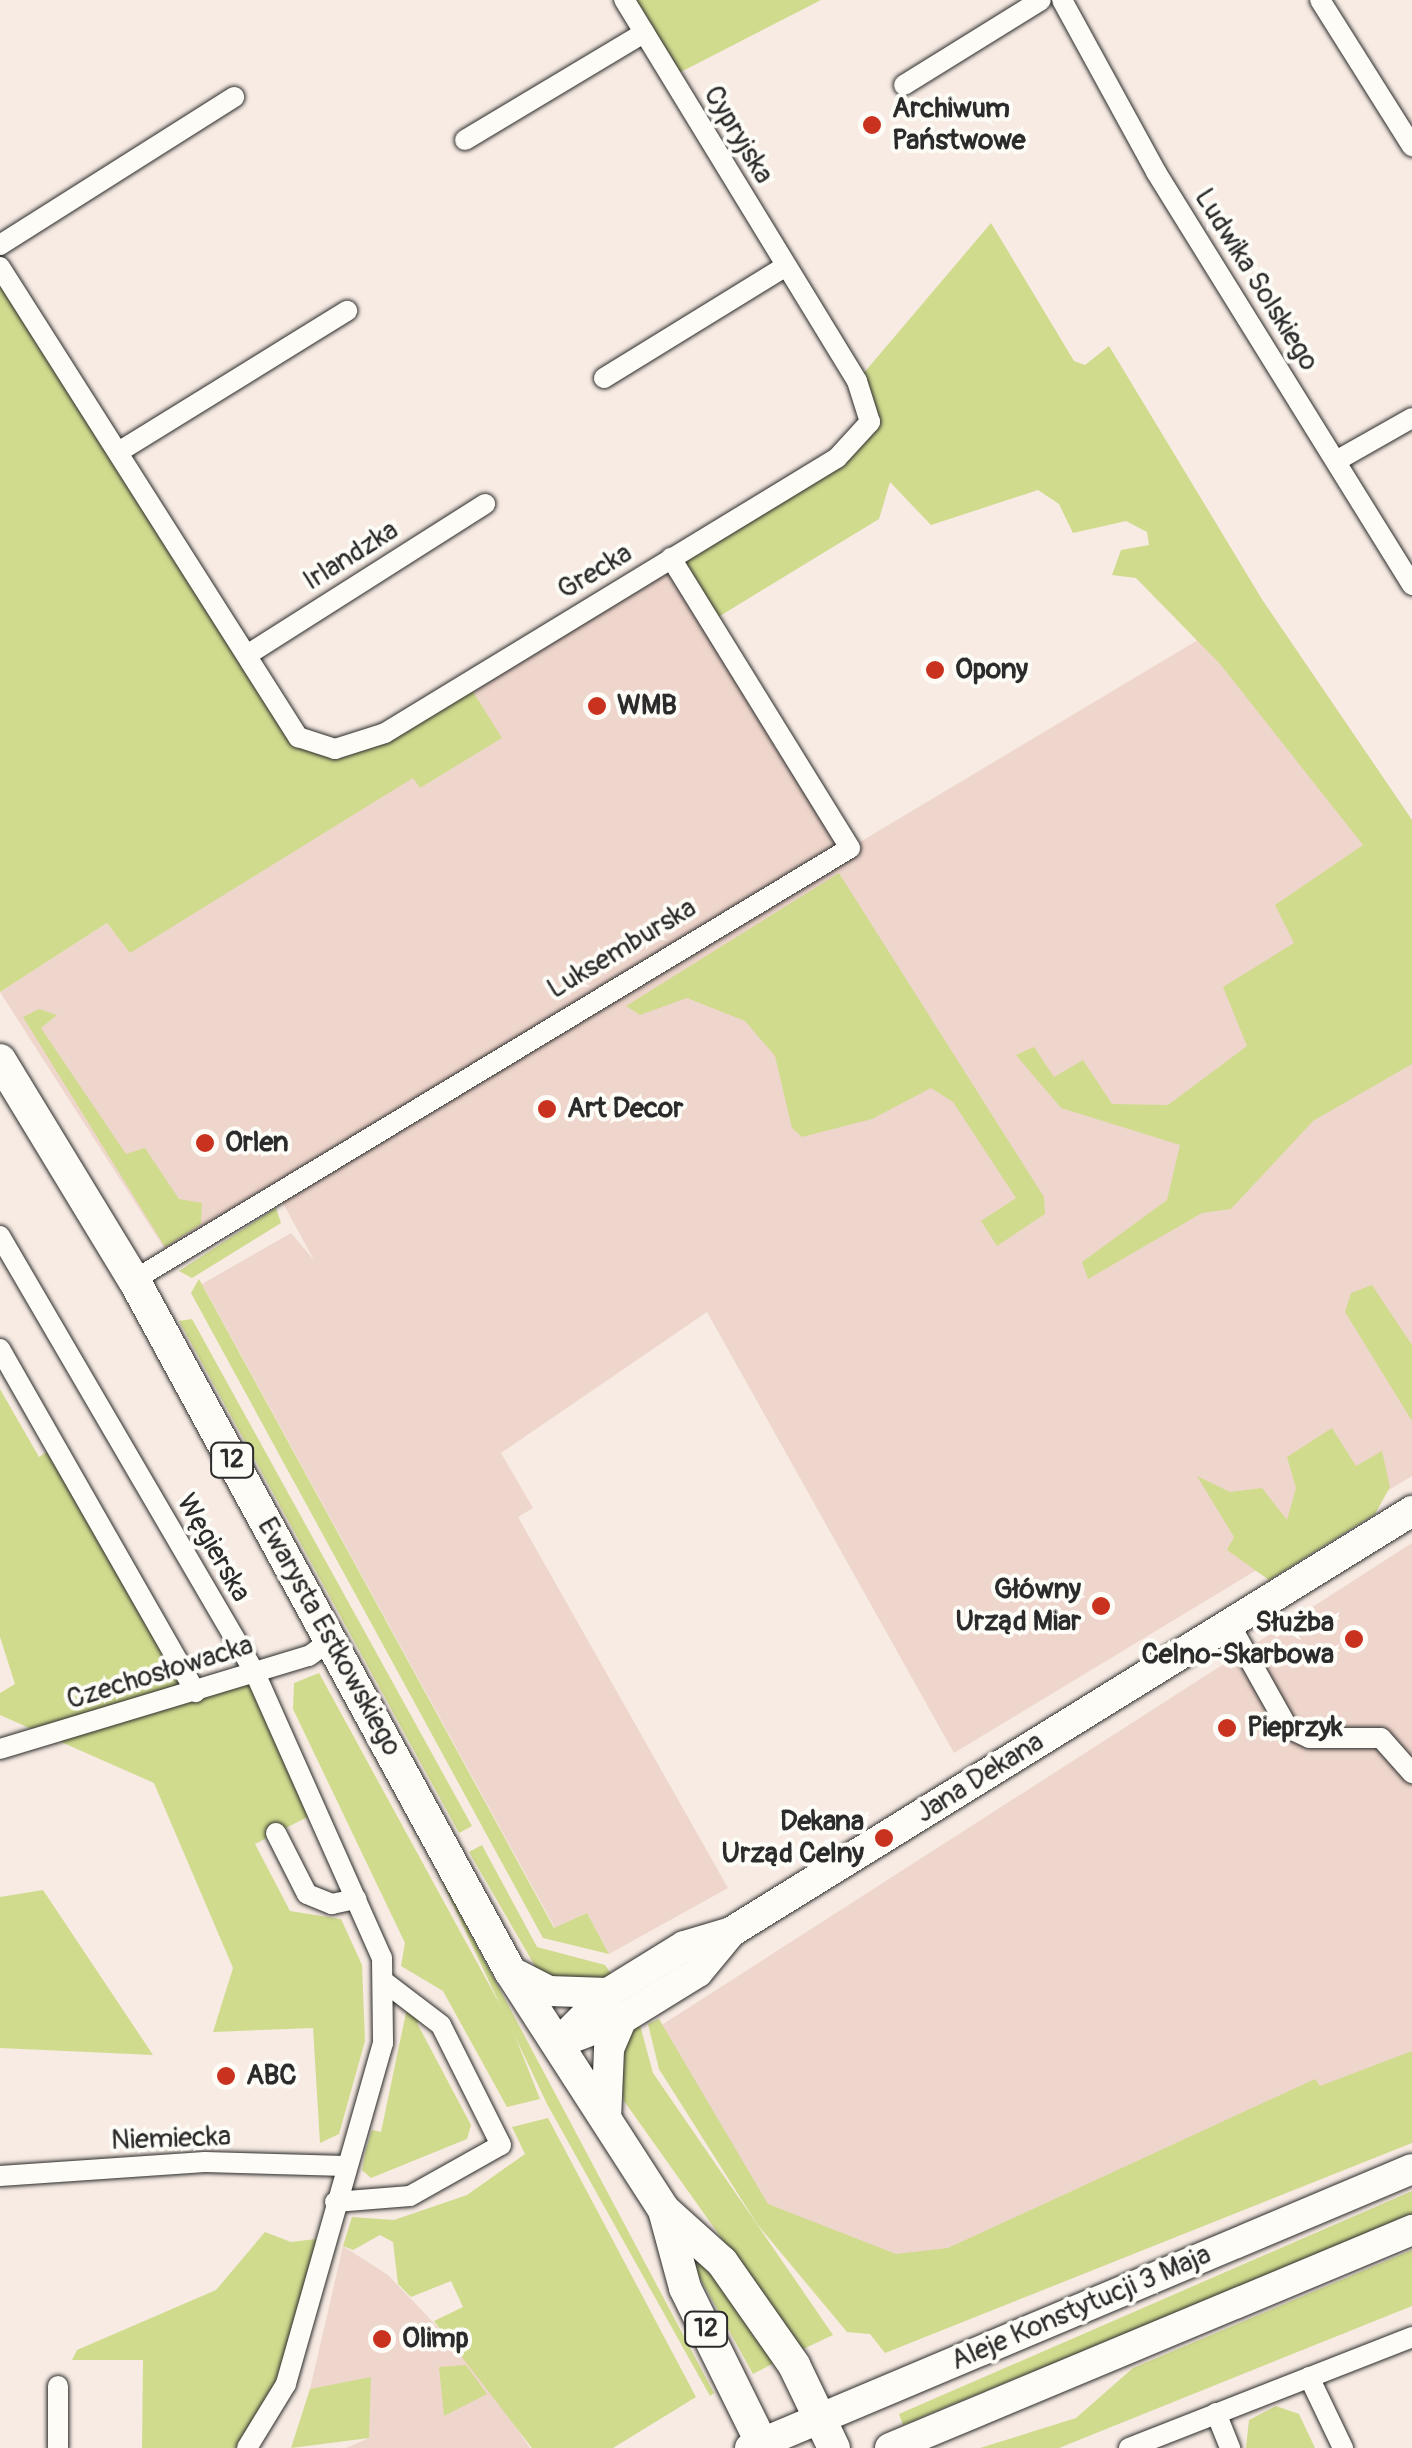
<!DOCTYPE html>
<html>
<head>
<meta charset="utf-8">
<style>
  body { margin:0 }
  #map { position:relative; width:1412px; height:2448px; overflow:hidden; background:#f7ebe3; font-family:Pangolin,sans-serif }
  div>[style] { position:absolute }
  .built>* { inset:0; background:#efd6cc }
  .green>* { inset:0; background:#d0db8e }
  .roads { filter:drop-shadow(0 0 2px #2b2b2b) drop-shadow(0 0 2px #2b2b2b) }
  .street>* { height:20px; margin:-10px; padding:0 10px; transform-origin:10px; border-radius:10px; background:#fdfcf7 }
  .secondary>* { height:30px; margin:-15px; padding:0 15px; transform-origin:15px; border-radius:15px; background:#fdfcf7 }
  .primary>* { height:32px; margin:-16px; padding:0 16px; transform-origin:16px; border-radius:16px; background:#fdfcf7 }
  .dots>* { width:28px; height:28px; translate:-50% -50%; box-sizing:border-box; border:5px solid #fdfcf7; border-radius:50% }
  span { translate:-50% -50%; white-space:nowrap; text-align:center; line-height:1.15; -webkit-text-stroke:8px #fdfcf7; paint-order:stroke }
  .shield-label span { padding:2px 8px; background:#fdfcf7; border:2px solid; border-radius:8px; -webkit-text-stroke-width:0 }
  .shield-label { font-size:25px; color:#2b2b2b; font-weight:700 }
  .poi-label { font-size:28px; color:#2b2b2b; font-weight:700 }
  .left { translate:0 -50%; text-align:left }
  .right { translate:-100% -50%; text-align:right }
  .street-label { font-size:28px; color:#2b2b2b }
</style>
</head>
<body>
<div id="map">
  <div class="built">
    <div style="clip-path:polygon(671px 558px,850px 848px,1263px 601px,1412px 820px,1412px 1476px,954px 1753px,707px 1312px,501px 1453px,533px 1508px,518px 1517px,728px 1888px,609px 1954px,587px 1913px,555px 1928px,202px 1284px,291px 1233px,314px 1260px,273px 1185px,166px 1251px,0 992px,107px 923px,130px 952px,413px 777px,420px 788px,501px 738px,467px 682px)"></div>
    <div style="clip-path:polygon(1412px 1543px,1412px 2051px,919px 2269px,873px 2263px,770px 2212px,657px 2028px)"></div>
    <div style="clip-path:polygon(343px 2246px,388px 2275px,475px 2366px,530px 2448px,346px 2448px,369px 2438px,366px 2388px,310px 2389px)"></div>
  </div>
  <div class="green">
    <div style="clip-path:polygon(624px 0,821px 0,671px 77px)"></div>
    <div style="clip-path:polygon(991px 223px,1074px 361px,1085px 365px,1109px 346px,1263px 601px,1412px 820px,1412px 1064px,1313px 1121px,1231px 1209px,1202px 1213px,1088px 1279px,1082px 1262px,1167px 1200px,1180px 1145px,1061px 1108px,1016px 1055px,1034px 1047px,1054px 1077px,1083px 1060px,1112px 1104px,1168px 1105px,1247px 1046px,1223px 987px,1294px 943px,1275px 905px,1363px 845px,1220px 664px,1136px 578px,1112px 575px,1121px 550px,1149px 545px,1147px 532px,1126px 521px,1073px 533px,1059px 504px,1038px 490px,931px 525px,890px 482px,879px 519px,710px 622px,671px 558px,861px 437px,857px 381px)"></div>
    <div style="clip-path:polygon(0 267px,298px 737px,335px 749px,467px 682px,502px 738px,420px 788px,413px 778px,130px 953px,107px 923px,0 992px)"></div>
    <div style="clip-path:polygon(839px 873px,1044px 1197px,1045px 1214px,997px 1246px,981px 1221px,1016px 1198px,953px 1102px,931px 1088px,872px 1119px,802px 1137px,792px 1128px,775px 1056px,745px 1021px,687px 998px,640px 1015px,626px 1006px)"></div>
    <div style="clip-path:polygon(39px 1009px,57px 1015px,41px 1028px,126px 1154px,145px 1148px,179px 1199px,202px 1203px,201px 1224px,165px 1247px,23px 1017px)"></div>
    <div style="clip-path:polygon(276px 1208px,281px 1223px,192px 1278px,179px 1271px)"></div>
    <div style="clip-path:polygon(199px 1279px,554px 1928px,587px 1913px,609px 1954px,543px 1938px,191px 1293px)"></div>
    <div style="clip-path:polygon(1372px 1285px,1412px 1345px,1412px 1421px,1345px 1312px,1351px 1293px)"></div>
    <div style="clip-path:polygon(192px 1319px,472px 1826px,459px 1833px,179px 1321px)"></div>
    <div style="clip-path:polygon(0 1389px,39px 1457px,59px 1444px,196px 1691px,255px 1673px,317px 1812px,255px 1844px,290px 1911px,341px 1919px,362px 1965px,365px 2041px,339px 2134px,320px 2143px,313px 2028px,213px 2032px,233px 1968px,154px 1783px,0 1715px,0 1693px,15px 1684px,0 1637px)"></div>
    <div style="clip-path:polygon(1332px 1428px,1356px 1466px,1382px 1451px,1390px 1487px,1375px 1514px,1269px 1580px,1227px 1550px,1234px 1537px,1197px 1476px,1230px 1492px,1262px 1488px,1287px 1520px,1296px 1488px,1287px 1457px)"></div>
    <div style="clip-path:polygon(319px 1673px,509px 2021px,540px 2099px,507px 2107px,443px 1991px,401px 1966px,405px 1943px,293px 1709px,294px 1683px)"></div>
    <div style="clip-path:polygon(482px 1845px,537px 1947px,605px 1965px,612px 1975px,584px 1985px,539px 1973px,469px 1852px)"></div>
    <div style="clip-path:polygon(436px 1869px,714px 2393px,710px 2396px,547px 2104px)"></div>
    <div style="clip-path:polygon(43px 1890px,153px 2055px,0 2048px,0 1897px)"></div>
    <div style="clip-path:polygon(407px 2008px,433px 2014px,417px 2023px,471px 2125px,467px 2139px,371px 2178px,362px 2170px,366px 2149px,372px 2130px,381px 2132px)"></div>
    <div style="clip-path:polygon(638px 2018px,653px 2073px,833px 2335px,801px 2350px,624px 2101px,616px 2063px)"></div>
    <div style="clip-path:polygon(659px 2019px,768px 2204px,896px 2254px,948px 2248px,1315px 2079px,1320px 2086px,1412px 2051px,1412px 2143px,885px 2353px,870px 2334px,847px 2332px,757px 2224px,659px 2069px,648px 2024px)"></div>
    <div style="clip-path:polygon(548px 2118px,696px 2397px,613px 2448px,532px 2448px,434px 2321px,463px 2307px,451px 2281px,411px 2297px,398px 2284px,393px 2242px,380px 2235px,353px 2250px,343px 2246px,352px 2217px,394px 2220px,467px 2195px,525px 2154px,512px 2127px)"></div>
    <div style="clip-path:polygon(1412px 2191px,1412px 2215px,903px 2425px,899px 2414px)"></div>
    <div style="clip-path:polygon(265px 2232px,291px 2242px,325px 2238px,286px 2384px,247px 2448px,142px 2448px,143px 2360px,72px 2360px,77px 2350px,216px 2290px)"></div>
    <div style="clip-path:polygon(695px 2250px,774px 2363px,753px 2374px,688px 2256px)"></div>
    <div style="clip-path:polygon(1412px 2250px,1412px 2306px,1059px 2448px,980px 2448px,1076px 2418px,1133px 2368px)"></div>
    <div style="clip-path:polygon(466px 2365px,487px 2394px,444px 2416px,439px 2367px)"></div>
    <div style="clip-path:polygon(371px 2377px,369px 2438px,291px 2448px,310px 2389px)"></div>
    <div style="clip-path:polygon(1276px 2406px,1299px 2414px,1315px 2448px,1246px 2448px,1249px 2420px)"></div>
  </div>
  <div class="roads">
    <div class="street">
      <div style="left:1062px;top:0;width:196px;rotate:61.3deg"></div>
      <div style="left:1156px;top:172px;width:486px;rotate:58.2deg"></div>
      <div style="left:1320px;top:0;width:173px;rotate:57.8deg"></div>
      <div style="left:904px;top:85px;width:161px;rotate:-31.8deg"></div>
      <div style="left:465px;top:140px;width:209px;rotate:-30.9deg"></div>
      <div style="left:0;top:245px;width:277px;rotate:-32.3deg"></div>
      <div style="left:0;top:267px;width:557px;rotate:57.62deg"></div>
      <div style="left:298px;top:737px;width:39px;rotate:18deg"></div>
      <div style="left:335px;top:749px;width:52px;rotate:-17.7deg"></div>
      <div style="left:385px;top:733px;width:529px;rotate:-31.32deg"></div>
      <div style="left:837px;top:458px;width:49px;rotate:-47.5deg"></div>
      <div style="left:870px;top:422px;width:43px;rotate:-107.6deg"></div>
      <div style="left:857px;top:381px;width:447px;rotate:-121.4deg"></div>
      <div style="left:604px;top:378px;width:214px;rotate:-31.6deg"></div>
      <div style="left:120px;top:451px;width:267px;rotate:-31.7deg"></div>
      <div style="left:1336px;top:461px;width:87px;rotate:-29.5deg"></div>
      <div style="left:247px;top:655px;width:282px;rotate:-32.4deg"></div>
      <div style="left:0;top:1236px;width:506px;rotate:59.74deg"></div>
      <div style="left:255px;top:1673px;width:312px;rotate:66deg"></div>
      <div style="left:382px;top:1958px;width:85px;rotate:89.3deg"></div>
      <div style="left:383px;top:2043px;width:355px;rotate:105.9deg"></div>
      <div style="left:286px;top:2384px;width:75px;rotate:121.4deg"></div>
      <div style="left:134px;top:1280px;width:836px;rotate:-31.1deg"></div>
      <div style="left:850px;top:848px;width:341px;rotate:-121.7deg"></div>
      <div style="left:0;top:1349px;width:395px;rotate:60.3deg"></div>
      <div style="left:1229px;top:1623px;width:120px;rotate:60.7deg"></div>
      <div style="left:1288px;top:1728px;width:23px;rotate:25deg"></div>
      <div style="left:1309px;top:1738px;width:72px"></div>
      <div style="left:1381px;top:1738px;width:47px;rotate:48.5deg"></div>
      <div style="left:0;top:1749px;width:323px;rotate:-16.8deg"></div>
      <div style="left:309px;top:1656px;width:27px;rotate:-36deg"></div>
      <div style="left:276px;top:1833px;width:68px;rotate:63.1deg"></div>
      <div style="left:307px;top:1894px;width:27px;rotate:22deg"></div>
      <div style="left:332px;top:1904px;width:25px;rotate:-12deg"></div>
      <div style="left:0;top:2176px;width:205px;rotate:-3.9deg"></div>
      <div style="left:205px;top:2162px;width:140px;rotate:1.6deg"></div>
      <div style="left:335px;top:2202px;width:75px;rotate:-4.6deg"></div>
      <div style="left:410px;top:2196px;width:104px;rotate:-29.3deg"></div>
      <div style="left:501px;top:2145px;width:134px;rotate:-116.6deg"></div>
      <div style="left:441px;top:2025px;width:69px;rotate:-142.6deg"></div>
      <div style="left:1309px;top:2377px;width:79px;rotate:64.4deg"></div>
      <div style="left:1216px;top:2413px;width:38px;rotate:68deg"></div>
      <div style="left:58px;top:2448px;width:62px;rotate:-90deg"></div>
      <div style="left:1129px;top:2448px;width:304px;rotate:-21.4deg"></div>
    </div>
    <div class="secondary">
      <div style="left:510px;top:1971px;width:44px;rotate:27.1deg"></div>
      <div style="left:549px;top:1991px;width:59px;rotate:1.9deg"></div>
      <div style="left:561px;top:2042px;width:65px;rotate:-20.7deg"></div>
      <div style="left:622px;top:2019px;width:89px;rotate:-31.7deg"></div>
      <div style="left:698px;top:1972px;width:52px;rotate:-50.5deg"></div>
      <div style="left:557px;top:2044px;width:72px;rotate:-45deg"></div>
      <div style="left:608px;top:1993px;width:89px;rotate:-31.7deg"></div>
      <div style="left:684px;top:1946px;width:49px;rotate:-16.6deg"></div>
      <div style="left:731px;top:1932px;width:801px;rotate:-31.72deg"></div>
      <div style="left:606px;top:2119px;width:70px;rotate:-87.5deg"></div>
      <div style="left:609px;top:2049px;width:33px;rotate:-67deg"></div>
      <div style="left:750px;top:2448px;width:718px;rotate:-22.85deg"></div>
      <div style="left:890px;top:2448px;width:566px;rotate:-22.67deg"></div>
    </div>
    <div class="primary">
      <div style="left:0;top:1060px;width:258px;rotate:58.7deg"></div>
      <div style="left:134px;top:1280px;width:787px;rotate:61.45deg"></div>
      <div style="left:510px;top:1971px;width:284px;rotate:57.2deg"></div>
      <div style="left:664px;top:2210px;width:78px;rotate:41.9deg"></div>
      <div style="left:722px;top:2262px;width:126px;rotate:55deg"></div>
      <div style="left:794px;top:2365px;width:92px;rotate:64.3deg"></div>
      <div style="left:664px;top:2210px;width:81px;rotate:74.9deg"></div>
      <div style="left:685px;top:2288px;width:178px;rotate:63.7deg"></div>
    </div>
  </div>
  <div class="dots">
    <div style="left:872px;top:125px;background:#c8321e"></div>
    <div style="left:935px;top:670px;background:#c8321e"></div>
    <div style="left:597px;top:706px;background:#c8321e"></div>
    <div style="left:547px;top:1109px;background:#c8321e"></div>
    <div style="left:205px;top:1143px;background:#c8321e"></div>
    <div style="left:1101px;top:1606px;background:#c8321e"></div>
    <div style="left:1354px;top:1639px;background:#c8321e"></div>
    <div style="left:1227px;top:1728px;background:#c8321e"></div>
    <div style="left:884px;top:1838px;background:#c8321e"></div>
    <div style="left:226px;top:2076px;background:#c8321e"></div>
    <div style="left:382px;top:2339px;background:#c8321e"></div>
  </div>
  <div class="shield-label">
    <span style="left:232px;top:1460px">12</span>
    <span style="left:706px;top:2329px">12</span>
  </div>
  <div class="poi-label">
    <span class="left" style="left:892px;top:125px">Archiwum<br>Państwowe</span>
    <span class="left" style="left:955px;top:670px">Opony</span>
    <span class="left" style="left:617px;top:706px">WMB</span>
    <span class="left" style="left:567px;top:1109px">Art Decor</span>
    <span class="left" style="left:225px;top:1143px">Orlen</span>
    <span class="right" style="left:1081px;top:1606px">Główny<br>Urząd Miar</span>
    <span class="right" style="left:1334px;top:1639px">Służba<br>Celno-Skarbowa</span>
    <span class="left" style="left:1247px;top:1728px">Pieprzyk</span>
    <span class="right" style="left:864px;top:1838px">Dekana<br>Urząd Celny</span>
    <span class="left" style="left:246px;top:2076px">ABC</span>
    <span class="left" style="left:402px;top:2339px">Olimp</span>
  </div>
  <div class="street-label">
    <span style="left:738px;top:135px;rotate:59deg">Cypryjska</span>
    <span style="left:1256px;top:280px;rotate:58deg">Ludwika Solskiego</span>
    <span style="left:351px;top:556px;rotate:-32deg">Irlandzka</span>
    <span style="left:595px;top:572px;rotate:-31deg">Grecka</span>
    <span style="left:622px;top:949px;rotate:-31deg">Luksemburska</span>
    <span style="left:213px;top:1548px;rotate:60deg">Węgierska</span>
    <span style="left:329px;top:1637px;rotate:61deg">Ewarysta Estkowskiego</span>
    <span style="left:160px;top:1673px;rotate:-17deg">Czechosłowacka</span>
    <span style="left:980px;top:1778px;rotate:-32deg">Jana Dekana</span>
    <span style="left:171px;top:2139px;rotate:-2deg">Niemiecka</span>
    <span style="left:1081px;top:2308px;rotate:-23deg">Aleje Konstytucji 3 Maja</span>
  </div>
</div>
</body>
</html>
